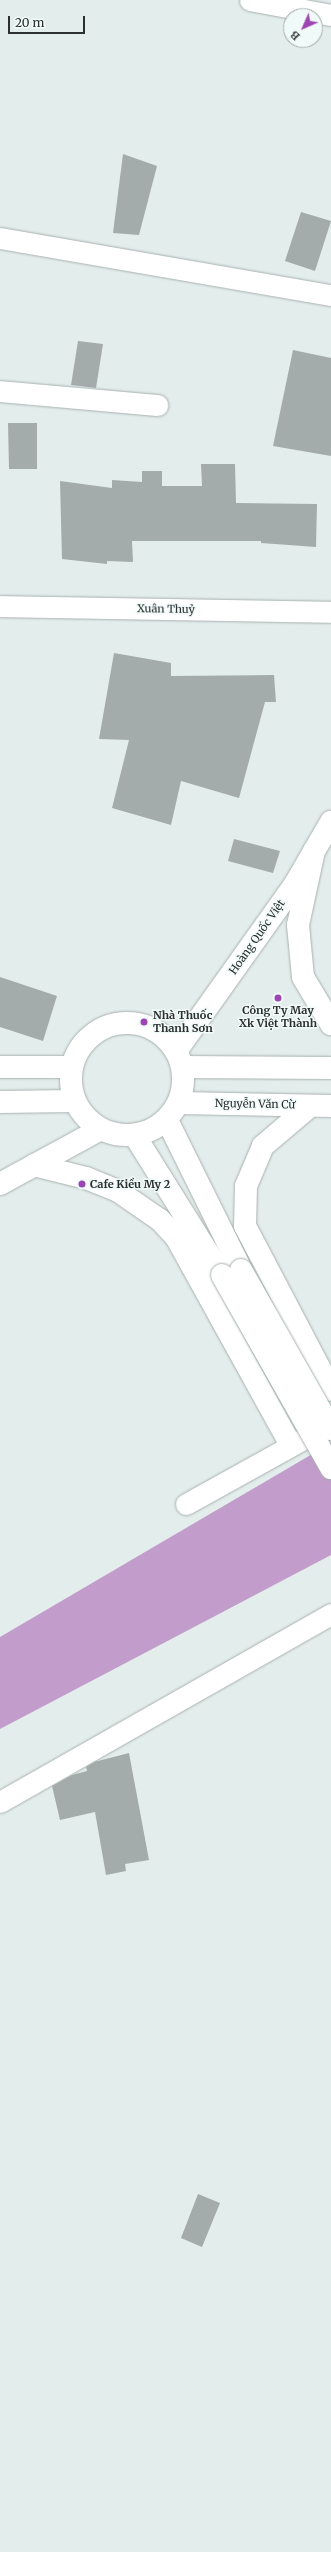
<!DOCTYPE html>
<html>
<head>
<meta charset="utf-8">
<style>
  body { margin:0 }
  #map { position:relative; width:331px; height:2552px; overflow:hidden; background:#e3edeb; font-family:Merriweather,serif }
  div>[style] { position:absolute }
  .water>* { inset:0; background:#c29ccb }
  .building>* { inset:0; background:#a3acab }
  .roads { filter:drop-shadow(0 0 1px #a8b1b0) drop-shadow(0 0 1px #a8b1b0) }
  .minor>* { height:21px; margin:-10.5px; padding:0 10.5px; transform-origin:10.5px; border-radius:10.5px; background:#fff }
  .tertiary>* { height:22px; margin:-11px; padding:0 11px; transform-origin:11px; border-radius:11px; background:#fff }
  .secondary>* { height:22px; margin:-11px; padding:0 11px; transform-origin:11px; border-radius:11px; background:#fff }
  .secondary>.ring { margin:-11px; padding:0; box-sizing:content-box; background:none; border:22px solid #fff; border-radius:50% }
  .bridges { filter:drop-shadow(0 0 1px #a8b1b0) drop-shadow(0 0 1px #a8b1b0) }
  .tertiary-bridge>* { height:22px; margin:-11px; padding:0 11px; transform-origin:11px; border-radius:11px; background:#fff }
  .dots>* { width:11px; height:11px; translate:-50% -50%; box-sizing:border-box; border:2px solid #f0faf9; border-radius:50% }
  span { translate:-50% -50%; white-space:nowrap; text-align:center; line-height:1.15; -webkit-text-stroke:3px #f0faf9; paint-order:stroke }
  .street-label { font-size:11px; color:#2c2f2f }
  .poi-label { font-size:11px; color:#2c2f2f; font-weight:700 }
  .left { translate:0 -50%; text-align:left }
  .north { position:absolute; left:283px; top:8px; width:40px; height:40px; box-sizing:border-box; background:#f0faf9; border:1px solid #a2a9a8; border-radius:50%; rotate:225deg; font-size:11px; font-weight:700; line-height:16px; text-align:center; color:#2c2f2f }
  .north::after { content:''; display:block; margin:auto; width:14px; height:18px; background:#9d45b2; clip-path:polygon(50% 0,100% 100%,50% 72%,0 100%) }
  .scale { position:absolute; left:8px; top:16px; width:77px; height:18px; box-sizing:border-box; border:2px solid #2c2f2f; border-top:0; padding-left:5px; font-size:12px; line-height:14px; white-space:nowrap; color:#2c2f2f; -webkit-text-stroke:3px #f0faf9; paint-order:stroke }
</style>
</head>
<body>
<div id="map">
  <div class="water">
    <div style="clip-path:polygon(331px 1443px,331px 1555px,0 1729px,0 1637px)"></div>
  </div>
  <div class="building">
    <div style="clip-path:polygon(123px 154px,157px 166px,139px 235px,113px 233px)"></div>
    <div style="clip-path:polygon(301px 212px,331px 221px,315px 271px,285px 261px)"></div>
    <div style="clip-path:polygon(78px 341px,103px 344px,96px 388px,71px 385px)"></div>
    <div style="clip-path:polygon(293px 350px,331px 358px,331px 456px,273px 446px)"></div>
    <div style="clip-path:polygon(8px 423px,37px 423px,37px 469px,9px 469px)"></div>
    <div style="clip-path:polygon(201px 464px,235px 464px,236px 503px,317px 504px,316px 547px,261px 543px,261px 541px,132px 541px,133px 562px,107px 561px,107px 564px,62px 559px,60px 481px,112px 488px,112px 480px,142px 482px,142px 471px,162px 471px,162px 486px,202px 486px)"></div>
    <div style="clip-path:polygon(114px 653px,171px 663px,171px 676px,274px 675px,276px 702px,265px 702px,239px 798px,181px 781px,171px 825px,112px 808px,129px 740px,99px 739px)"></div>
    <div style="clip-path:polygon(234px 839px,280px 851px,273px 873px,228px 861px)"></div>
    <div style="clip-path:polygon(0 977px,57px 996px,43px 1041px,0 1027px)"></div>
    <div style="clip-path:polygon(129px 1753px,149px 1860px,125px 1864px,126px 1871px,106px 1875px,95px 1812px,60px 1820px,52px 1786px,72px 1775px,87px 1771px,86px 1767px,94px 1762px)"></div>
    <div style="clip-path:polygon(198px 2194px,220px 2203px,202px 2247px,181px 2238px)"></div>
  </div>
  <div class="roads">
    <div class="minor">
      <div style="left:250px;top:0;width:82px;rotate:10.5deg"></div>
      <div style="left:0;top:238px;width:336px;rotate:9.8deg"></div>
      <div style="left:0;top:391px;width:158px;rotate:5.1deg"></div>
      <div style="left:0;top:606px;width:331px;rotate:1deg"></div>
      <div style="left:186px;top:1504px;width:161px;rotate:-29deg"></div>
      <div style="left:0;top:1802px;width:381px;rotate:-29.6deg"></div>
    </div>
    <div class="tertiary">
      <div style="left:177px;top:1050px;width:204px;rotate:-54.6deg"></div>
      <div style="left:295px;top:884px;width:72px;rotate:-59.9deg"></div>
      <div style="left:310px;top:1106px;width:62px;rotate:139.6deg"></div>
      <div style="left:263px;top:1146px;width:43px;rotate:113deg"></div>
      <div style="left:246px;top:1186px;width:40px;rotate:91.4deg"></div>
      <div style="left:245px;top:1226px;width:185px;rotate:62.3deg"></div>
      <div style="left:167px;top:1120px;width:167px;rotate:63.7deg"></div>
      <div style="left:135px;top:1136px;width:164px;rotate:58deg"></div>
      <div style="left:34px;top:1165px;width:54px;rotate:14deg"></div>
      <div style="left:86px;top:1178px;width:35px;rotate:22deg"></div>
      <div style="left:118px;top:1191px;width:51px;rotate:34.6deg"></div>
      <div style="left:160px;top:1220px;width:23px;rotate:47deg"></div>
      <div style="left:176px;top:1237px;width:238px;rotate:61.1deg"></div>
      <div style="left:0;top:1184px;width:113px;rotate:-28.6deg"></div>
    </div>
    <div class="secondary">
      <div style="left:314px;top:851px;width:76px;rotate:102.2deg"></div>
      <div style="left:298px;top:925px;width:52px;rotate:84.5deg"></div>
      <div style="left:303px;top:977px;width:55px;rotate:59.2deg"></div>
      <div class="ring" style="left:71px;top:1023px;width:90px;height:90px"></div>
      <div style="left:0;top:1067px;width:72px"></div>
      <div style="left:183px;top:1067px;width:148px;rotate:0.4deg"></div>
      <div style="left:0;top:1102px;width:74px;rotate:-0.8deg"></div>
      <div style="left:179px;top:1103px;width:152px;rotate:1.1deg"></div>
    </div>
  </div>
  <div class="bridges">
    <div class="tertiary-bridge">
      <div style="left:241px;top:1270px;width:183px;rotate:60.5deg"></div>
      <div style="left:222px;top:1275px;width:222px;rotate:60.5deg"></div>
    </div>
  </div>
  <div class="dots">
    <div style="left:278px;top:998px;background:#9d45b2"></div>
    <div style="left:144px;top:1022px;background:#9d45b2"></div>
    <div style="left:82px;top:1184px;background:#9d45b2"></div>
  </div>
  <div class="street-label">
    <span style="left:166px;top:609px;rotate:1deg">Xuân Thuỷ</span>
    <span style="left:257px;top:937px;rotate:-55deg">Hoàng Quốc Việt</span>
    <span style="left:255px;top:1104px;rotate:1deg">Nguyễn Văn Cừ</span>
  </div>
  <div class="poi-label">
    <span style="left:278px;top:1017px">Công Ty May<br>Xk Việt Thành</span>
    <span class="left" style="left:153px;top:1022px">Nhà Thuốc<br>Thanh Sơn</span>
    <span class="left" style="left:90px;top:1184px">Cafe Kiều My 2</span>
  </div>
  <div class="north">B</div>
  <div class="scale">20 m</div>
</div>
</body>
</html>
